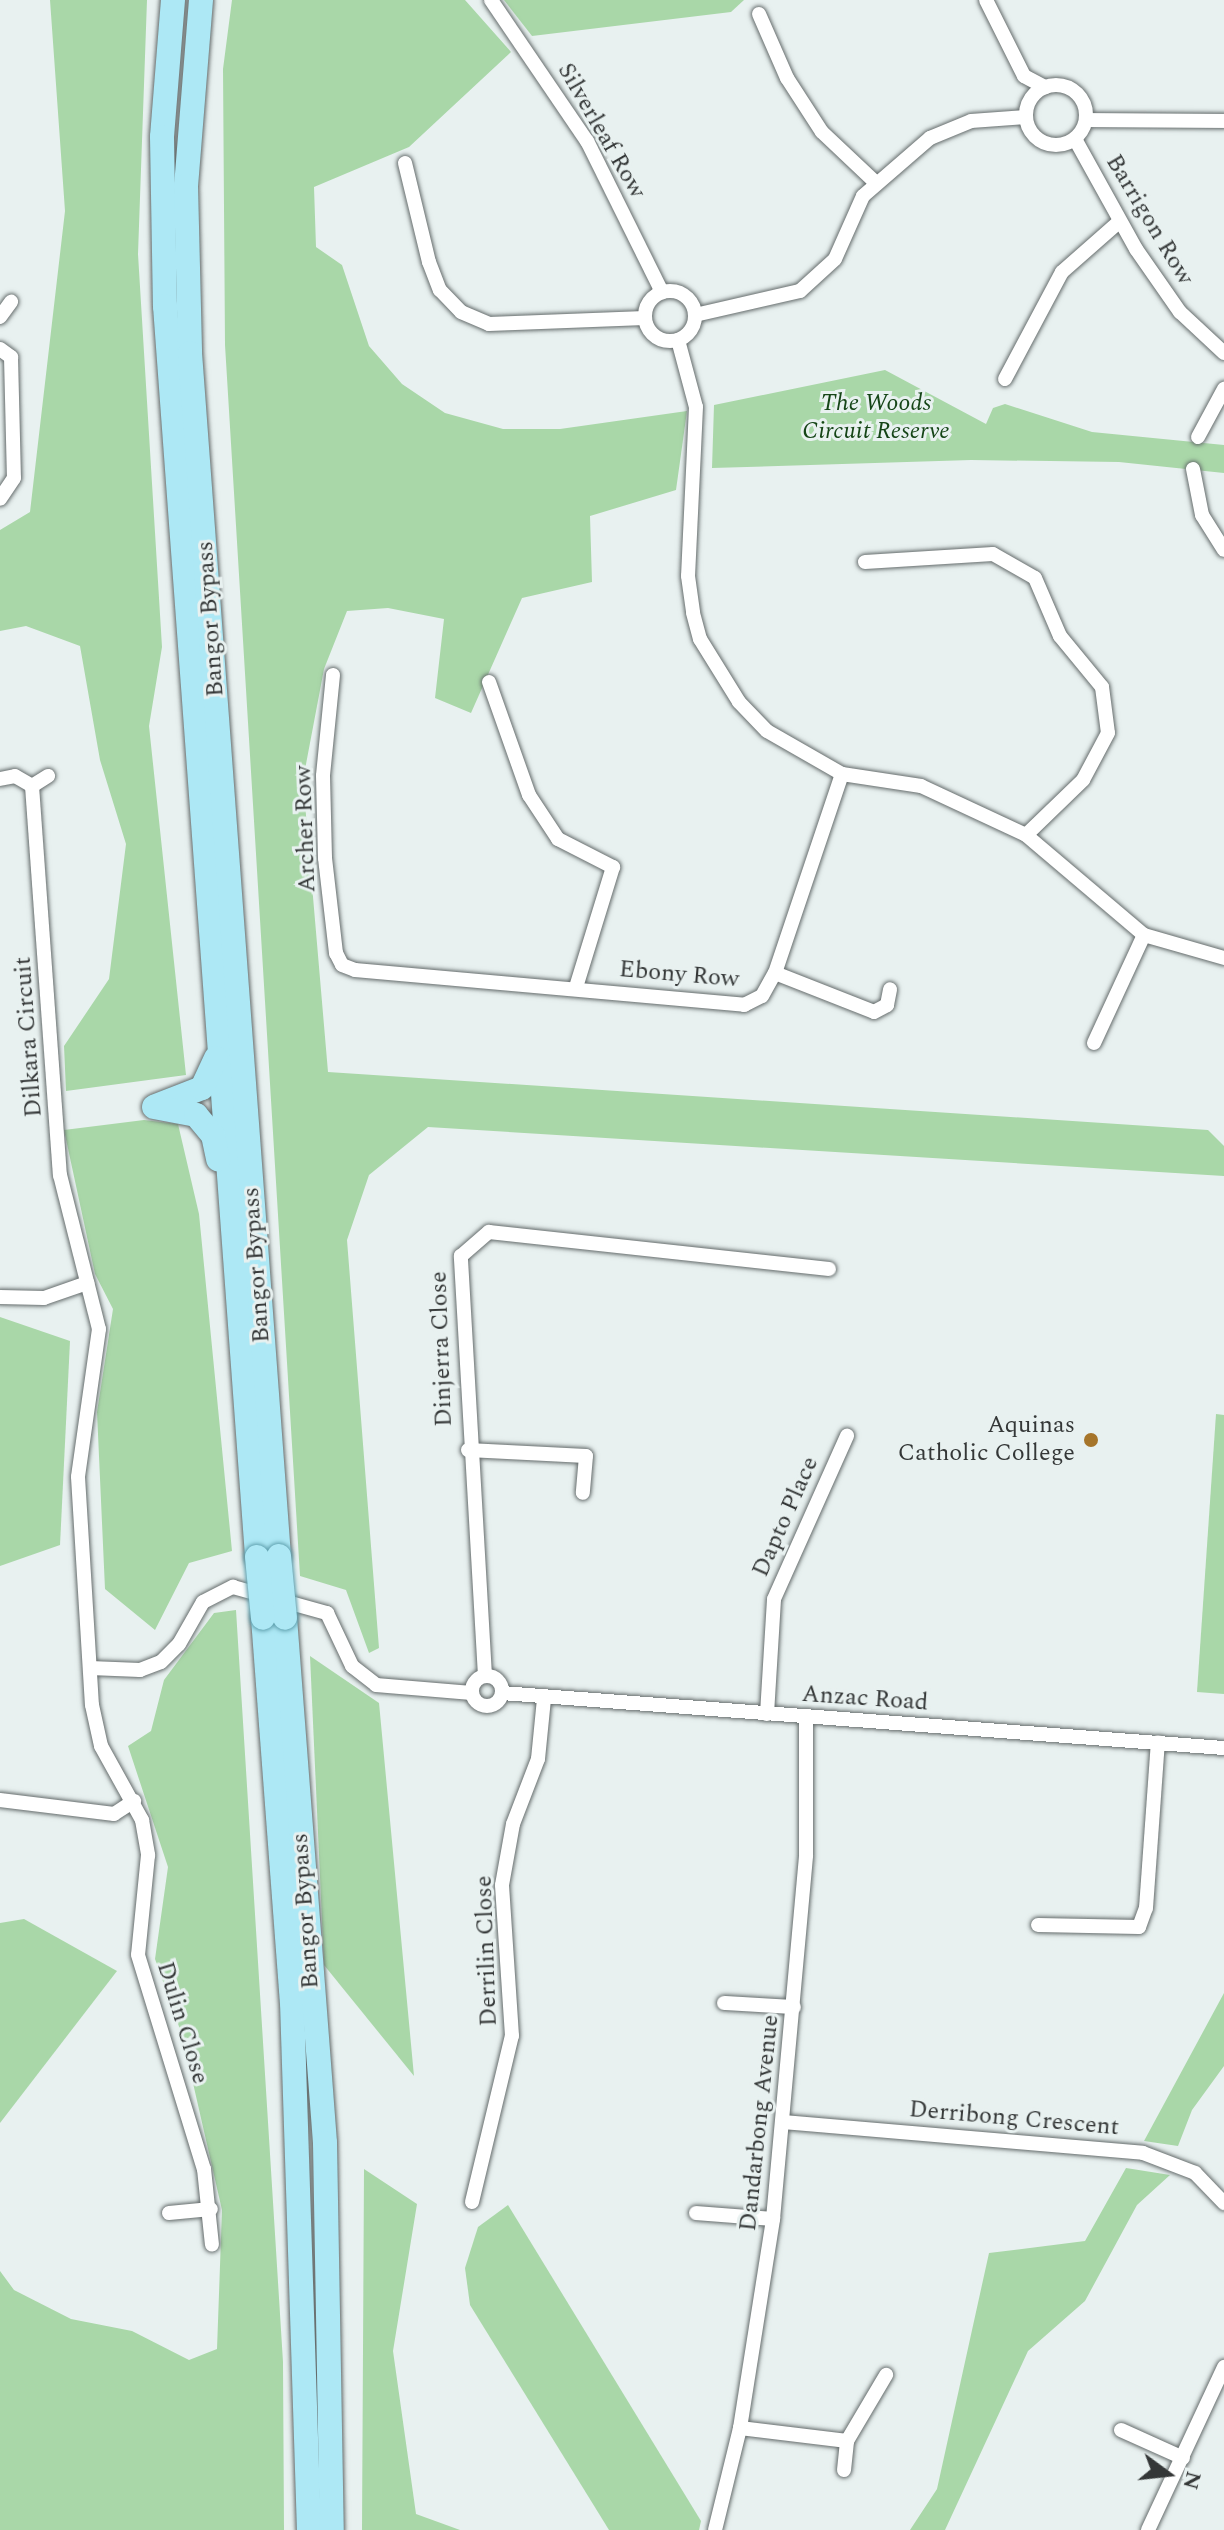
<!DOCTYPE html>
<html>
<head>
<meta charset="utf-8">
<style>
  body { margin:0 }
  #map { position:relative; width:1224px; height:2530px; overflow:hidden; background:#e8f1f0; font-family:Spectral,serif }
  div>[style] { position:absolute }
  .green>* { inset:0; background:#a9d7a8 }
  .roads { filter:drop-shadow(0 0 2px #656c6c) drop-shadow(0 0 2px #656c6c) }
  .street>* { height:14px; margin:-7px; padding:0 7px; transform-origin:7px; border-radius:7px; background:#fff }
  .street>.ring { margin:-7px; padding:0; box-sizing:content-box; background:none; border:14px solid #fff; border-radius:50% }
  .primary>* { height:24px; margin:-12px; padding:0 12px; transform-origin:12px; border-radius:12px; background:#ade8f5 }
  .bridges { filter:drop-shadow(0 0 2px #5fa0ae) drop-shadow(0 0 2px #5fa0ae) }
  .primary-bridge>* { height:24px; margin:-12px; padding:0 12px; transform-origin:12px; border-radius:12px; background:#ade8f5 }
  .dots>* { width:22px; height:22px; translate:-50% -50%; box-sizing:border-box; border:4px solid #e8f1f0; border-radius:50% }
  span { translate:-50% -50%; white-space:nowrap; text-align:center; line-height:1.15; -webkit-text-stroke:6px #e8f1f0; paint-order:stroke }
  .street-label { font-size:24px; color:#343737 }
  .park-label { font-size:24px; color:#154517; font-style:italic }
  .poi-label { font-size:24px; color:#343737 }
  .right { translate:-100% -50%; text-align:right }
  .north { position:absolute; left:1128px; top:2434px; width:80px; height:80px; -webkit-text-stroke:6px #e8f1f0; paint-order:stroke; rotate:105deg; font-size:22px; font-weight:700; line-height:32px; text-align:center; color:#343737 }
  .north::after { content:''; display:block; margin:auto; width:28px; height:36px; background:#343737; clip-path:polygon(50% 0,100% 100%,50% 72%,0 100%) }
</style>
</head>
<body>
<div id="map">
  <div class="green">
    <div style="clip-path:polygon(50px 0,147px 0,138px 254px,162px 647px,149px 726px,186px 1075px,66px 1091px,64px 1046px,109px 979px,126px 844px,100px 760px,80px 646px,26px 626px,0 631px,0 530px,30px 512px,65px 211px)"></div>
    <div style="clip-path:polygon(232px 0,465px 0,511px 52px,409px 147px,314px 187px,316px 247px,342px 265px,369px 346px,402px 384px,445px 413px,503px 429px,560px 429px,687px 411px,676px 490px,590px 516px,592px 582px,522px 598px,471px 713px,435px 698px,444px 619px,388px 608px,347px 611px,324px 669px,303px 780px,328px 1072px,1208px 1130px,1224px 1146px,1224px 1176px,428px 1127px,369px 1175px,347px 1240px,379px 1648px,369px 1653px,346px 1590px,300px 1576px,225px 345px,223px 69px)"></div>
    <div style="clip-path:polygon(504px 0,744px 0,731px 12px,532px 36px)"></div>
    <div style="clip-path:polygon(885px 370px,986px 424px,993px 408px,1005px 404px,1092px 432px,1224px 445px,1224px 473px,1119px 462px,971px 460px,712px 468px,714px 405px)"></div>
    <div style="clip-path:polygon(144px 1120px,178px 1124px,199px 1214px,232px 1551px,189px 1563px,155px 1630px,105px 1589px,97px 1412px,113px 1309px,95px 1274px,64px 1130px)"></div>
    <div style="clip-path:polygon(0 1317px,70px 1341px,60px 1545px,0 1566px)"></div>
    <div style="clip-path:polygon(1216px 1414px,1224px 1415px,1224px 1694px,1197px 1692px)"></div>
    <div style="clip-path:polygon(236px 1610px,283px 2362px,284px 2530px,0 2530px,0 2271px,14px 2290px,71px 2319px,132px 2331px,189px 2360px,217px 2349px,222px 2210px,182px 2035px,155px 1959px,168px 1867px,128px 1746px,151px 1731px,164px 1680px,214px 1613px)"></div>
    <div style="clip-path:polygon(310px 1656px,379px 1703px,414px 2076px,324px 1965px)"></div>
    <div style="clip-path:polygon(24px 1919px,117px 1971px,0 2123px,0 1923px)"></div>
    <div style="clip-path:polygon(1224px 1993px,1224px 2066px,1192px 2110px,1178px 2146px,1144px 2141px)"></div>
    <div style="clip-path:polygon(1126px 2168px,1170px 2175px,1137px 2205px,1085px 2301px,1028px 2351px,945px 2530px,910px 2530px,937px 2489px,989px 2253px,1085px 2241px)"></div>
    <div style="clip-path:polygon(364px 2169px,417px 2204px,393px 2351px,416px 2514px,460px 2530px,362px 2530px)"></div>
    <div style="clip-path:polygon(508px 2205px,701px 2521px,699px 2530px,609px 2530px,470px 2305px,465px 2268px,478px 2227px)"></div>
  </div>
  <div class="roads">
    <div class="street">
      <div style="left:491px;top:0;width:171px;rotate:55.8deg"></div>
      <div style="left:587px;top:141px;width:169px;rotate:63.6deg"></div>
      <div style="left:986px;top:0;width:85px;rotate:63.4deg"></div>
      <div style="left:1024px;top:76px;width:24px;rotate:28deg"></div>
      <div style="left:759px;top:14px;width:70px;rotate:66.4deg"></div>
      <div style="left:787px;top:78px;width:64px;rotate:57.1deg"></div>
      <div style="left:822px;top:132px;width:73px;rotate:43.3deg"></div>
      <div class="ring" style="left:1026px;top:85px;width:46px;height:46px"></div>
      <div style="left:1086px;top:120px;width:138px;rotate:0.4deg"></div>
      <div style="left:1075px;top:139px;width:126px;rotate:61deg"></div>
      <div style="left:1136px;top:249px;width:77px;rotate:55.1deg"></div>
      <div style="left:1180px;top:312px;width:60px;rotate:43deg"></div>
      <div style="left:405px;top:163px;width:102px;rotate:76.4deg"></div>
      <div style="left:429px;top:262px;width:30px;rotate:69deg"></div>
      <div style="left:440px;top:290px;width:30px;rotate:46deg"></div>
      <div style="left:461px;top:312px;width:30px;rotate:23deg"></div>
      <div style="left:489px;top:324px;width:156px;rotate:-2.2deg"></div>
      <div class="ring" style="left:645px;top:291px;width:36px;height:36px"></div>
      <div style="left:695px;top:315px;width:108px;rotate:-12.9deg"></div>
      <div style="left:800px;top:291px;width:47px;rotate:-42.4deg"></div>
      <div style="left:835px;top:259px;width:69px;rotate:-66deg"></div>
      <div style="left:863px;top:196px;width:89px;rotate:-40.9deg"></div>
      <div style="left:930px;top:138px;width:44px;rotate:-22.5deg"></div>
      <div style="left:971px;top:121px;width:55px;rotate:-4.2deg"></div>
      <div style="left:0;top:317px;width:19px;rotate:-54deg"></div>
      <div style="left:678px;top:340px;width:69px;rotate:75deg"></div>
      <div style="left:696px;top:407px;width:169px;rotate:92.7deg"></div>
      <div style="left:688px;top:576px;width:37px;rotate:82deg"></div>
      <div style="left:693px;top:613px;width:27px;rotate:75deg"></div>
      <div style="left:700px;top:639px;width:74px;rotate:58.2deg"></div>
      <div style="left:739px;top:702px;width:40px;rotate:46deg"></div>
      <div style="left:767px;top:731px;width:86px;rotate:29.8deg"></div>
      <div style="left:842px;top:774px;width:80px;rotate:8.6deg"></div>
      <div style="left:921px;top:786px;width:116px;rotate:25deg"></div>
      <div style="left:1026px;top:835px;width:155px;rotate:40.3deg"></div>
      <div style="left:1144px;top:935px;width:83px;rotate:16deg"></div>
      <div style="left:0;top:349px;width:14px;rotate:36deg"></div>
      <div style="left:11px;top:357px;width:121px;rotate:88.6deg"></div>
      <div style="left:14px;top:478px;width:25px;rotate:124deg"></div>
      <div style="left:1005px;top:379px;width:121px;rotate:-62deg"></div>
      <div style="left:1062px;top:272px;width:76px;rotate:-41.3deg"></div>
      <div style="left:1198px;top:437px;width:55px;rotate:-61.6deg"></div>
      <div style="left:1193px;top:469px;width:47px;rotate:78.9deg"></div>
      <div style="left:1202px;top:515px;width:41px;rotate:57.8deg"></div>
      <div style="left:865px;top:562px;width:128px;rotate:-3.6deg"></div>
      <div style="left:993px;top:554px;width:48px;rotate:29.7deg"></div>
      <div style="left:1035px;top:578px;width:63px;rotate:66.7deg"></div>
      <div style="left:1060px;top:636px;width:66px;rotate:50.5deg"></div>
      <div style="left:1102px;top:687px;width:46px;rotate:82.6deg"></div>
      <div style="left:1108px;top:733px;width:53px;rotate:118deg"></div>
      <div style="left:1083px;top:780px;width:79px;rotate:136deg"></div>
      <div style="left:333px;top:675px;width:101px;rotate:95.7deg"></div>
      <div style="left:323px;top:776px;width:82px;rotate:88.6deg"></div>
      <div style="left:325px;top:858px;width:96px;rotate:83.4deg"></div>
      <div style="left:336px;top:953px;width:13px;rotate:63deg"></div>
      <div style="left:342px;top:965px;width:14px;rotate:21deg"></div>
      <div style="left:355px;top:970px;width:391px;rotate:5.1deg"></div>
      <div style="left:744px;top:1005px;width:20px;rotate:-27deg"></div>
      <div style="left:762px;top:996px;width:26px;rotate:-61deg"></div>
      <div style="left:775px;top:973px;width:210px;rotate:-71.4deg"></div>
      <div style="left:489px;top:682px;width:120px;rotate:70.5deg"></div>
      <div style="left:529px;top:795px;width:53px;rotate:56.6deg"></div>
      <div style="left:558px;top:839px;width:62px;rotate:27deg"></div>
      <div style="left:613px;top:867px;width:126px;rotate:107.1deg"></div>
      <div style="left:0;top:779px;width:15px;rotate:-11deg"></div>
      <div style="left:15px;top:776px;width:20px;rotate:30deg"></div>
      <div style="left:32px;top:786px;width:19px;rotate:-32deg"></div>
      <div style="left:32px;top:786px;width:390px;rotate:85.9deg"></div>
      <div style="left:60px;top:1175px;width:159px;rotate:75.8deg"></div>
      <div style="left:99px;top:1329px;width:149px;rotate:98.1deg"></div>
      <div style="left:78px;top:1477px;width:228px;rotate:86.5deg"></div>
      <div style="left:92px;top:1705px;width:42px;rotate:77.6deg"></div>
      <div style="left:101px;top:1746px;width:85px;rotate:61deg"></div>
      <div style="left:142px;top:1820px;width:36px;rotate:80deg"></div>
      <div style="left:148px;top:1855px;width:100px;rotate:95.7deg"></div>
      <div style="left:138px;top:1955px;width:224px;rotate:72.9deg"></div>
      <div style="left:204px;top:2169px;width:76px;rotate:84deg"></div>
      <div style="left:775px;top:973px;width:106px;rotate:21.5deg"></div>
      <div style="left:874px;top:1012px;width:15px;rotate:-28deg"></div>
      <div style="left:887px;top:1005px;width:16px;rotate:-79deg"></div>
      <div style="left:1094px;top:1043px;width:119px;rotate:-65.2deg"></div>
      <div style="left:0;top:1297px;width:44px;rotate:1.3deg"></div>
      <div style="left:44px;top:1298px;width:46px;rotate:-19.2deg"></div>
      <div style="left:468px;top:1450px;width:118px;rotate:2.9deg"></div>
      <div style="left:586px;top:1456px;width:37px;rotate:95deg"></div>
      <div style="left:90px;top:1668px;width:50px;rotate:2.3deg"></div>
      <div style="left:140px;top:1670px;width:22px;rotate:-21deg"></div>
      <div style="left:161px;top:1662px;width:25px;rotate:-45deg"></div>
      <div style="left:179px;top:1644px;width:48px;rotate:-60.3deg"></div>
      <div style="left:203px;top:1602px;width:34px;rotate:-27deg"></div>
      <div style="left:233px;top:1587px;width:98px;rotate:15.5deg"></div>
      <div style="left:327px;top:1613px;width:59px;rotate:64.7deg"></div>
      <div style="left:352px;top:1666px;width:31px;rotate:38deg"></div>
      <div style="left:376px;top:1685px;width:96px;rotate:4.8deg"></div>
      <div class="ring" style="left:472px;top:1676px;width:16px;height:16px"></div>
      <div style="left:485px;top:1676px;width:421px;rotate:-93.3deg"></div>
      <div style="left:461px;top:1256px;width:37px;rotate:-41deg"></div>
      <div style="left:489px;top:1232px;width:342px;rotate:6.2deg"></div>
      <div style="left:502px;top:1693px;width:724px;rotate:4.36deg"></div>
      <div style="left:767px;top:1714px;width:115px;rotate:-86.5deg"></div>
      <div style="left:774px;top:1599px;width:179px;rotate:-65.9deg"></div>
      <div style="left:0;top:1800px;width:115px;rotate:7deg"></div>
      <div style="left:114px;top:1814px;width:24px;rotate:-33deg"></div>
      <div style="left:1038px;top:1925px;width:101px;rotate:1.1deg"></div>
      <div style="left:1139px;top:1927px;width:20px;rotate:-70deg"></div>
      <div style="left:1146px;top:1908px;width:166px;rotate:-85.9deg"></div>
      <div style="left:724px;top:2003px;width:70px;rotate:3.3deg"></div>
      <div style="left:783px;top:2122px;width:361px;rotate:4.9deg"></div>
      <div style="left:1143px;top:2153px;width:56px;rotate:21deg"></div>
      <div style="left:1195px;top:2173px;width:42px;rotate:46deg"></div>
      <div style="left:472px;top:2202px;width:171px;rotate:-76.5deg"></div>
      <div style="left:512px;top:2036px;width:151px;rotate:-93.8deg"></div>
      <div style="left:502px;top:1885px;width:62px;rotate:-79.8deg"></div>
      <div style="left:513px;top:1824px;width:70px;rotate:-69deg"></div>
      <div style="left:538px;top:1759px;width:60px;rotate:-84.3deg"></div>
      <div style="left:169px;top:2213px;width:42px;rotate:-5.4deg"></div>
      <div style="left:696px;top:2213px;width:77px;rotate:4.5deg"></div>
      <div style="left:740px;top:2428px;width:108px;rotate:6.9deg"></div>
      <div style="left:1121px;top:2430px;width:68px;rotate:24.3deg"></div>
      <div style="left:844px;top:2470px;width:29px;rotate:-84deg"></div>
      <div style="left:847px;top:2441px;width:77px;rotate:-59.4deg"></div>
      <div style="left:715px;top:2530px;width:105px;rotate:-76.2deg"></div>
      <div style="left:740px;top:2428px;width:212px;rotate:-81deg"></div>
      <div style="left:773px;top:2219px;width:365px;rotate:-84.8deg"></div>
      <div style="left:806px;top:1855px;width:139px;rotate:-90deg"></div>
      <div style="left:1148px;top:2530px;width:180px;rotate:-65deg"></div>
    </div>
    <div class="primary">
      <div style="left:173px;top:0;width:137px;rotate:94.6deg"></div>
      <div style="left:162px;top:137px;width:169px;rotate:89deg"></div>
      <div style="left:165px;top:306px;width:1254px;rotate:85.79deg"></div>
      <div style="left:201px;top:0;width:187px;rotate:94.6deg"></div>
      <div style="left:186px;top:186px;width:167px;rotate:88.6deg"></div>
      <div style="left:190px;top:353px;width:1206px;rotate:85.77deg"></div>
      <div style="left:156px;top:1106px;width:49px;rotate:-21.4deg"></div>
      <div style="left:202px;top:1088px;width:33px;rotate:-65deg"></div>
      <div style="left:154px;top:1107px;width:43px;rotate:10.8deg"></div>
      <div style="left:196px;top:1115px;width:26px;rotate:50deg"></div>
      <div style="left:213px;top:1135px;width:25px;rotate:78deg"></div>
      <div style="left:263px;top:1618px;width:385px;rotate:85.7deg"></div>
      <div style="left:292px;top:2002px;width:528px;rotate:88.16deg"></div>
      <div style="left:285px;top:1618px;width:527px;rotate:85.64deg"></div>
      <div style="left:325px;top:2143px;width:387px;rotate:89deg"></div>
    </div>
  </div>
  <div class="bridges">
    <div class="primary-bridge">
      <div style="left:279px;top:1556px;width:62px;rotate:84.5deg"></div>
      <div style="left:257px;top:1557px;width:61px;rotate:84.4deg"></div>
    </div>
  </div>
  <div class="dots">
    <div style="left:1091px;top:1440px;background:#a6752a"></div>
  </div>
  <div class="street-label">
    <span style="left:601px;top:131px;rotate:60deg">Silverleaf Row</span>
    <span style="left:1149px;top:220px;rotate:59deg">Barrigon Row</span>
    <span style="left:211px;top:619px;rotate:-94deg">Bangor Bypass</span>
    <span style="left:306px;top:829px;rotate:-92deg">Archer Row</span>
    <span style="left:679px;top:975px;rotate:5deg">Ebony Row</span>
    <span style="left:29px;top:1037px;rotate:-94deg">Dilkara Circuit</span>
    <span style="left:257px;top:1265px;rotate:-94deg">Bangor Bypass</span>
    <span style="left:442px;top:1349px;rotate:-92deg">Dinjerra Close</span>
    <span style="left:786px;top:1517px;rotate:-66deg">Dapto Place</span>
    <span style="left:865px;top:1699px;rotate:4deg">Anzac Road</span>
    <span style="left:306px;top:1911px;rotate:-94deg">Bangor Bypass</span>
    <span style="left:487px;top:1951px;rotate:-92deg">Derrilin Close</span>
    <span style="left:182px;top:2023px;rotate:73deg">Dulin Close</span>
    <span style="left:1014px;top:2119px;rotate:5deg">Derribong Crescent</span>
    <span style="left:760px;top:2123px;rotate:-84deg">Dandarbong Avenue</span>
  </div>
  <div class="park-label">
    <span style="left:876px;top:418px">The Woods<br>Circuit Reserve</span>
  </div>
  <div class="poi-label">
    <span class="right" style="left:1075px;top:1440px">Aquinas<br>Catholic College</span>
  </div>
  <div class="north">N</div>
</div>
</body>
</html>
